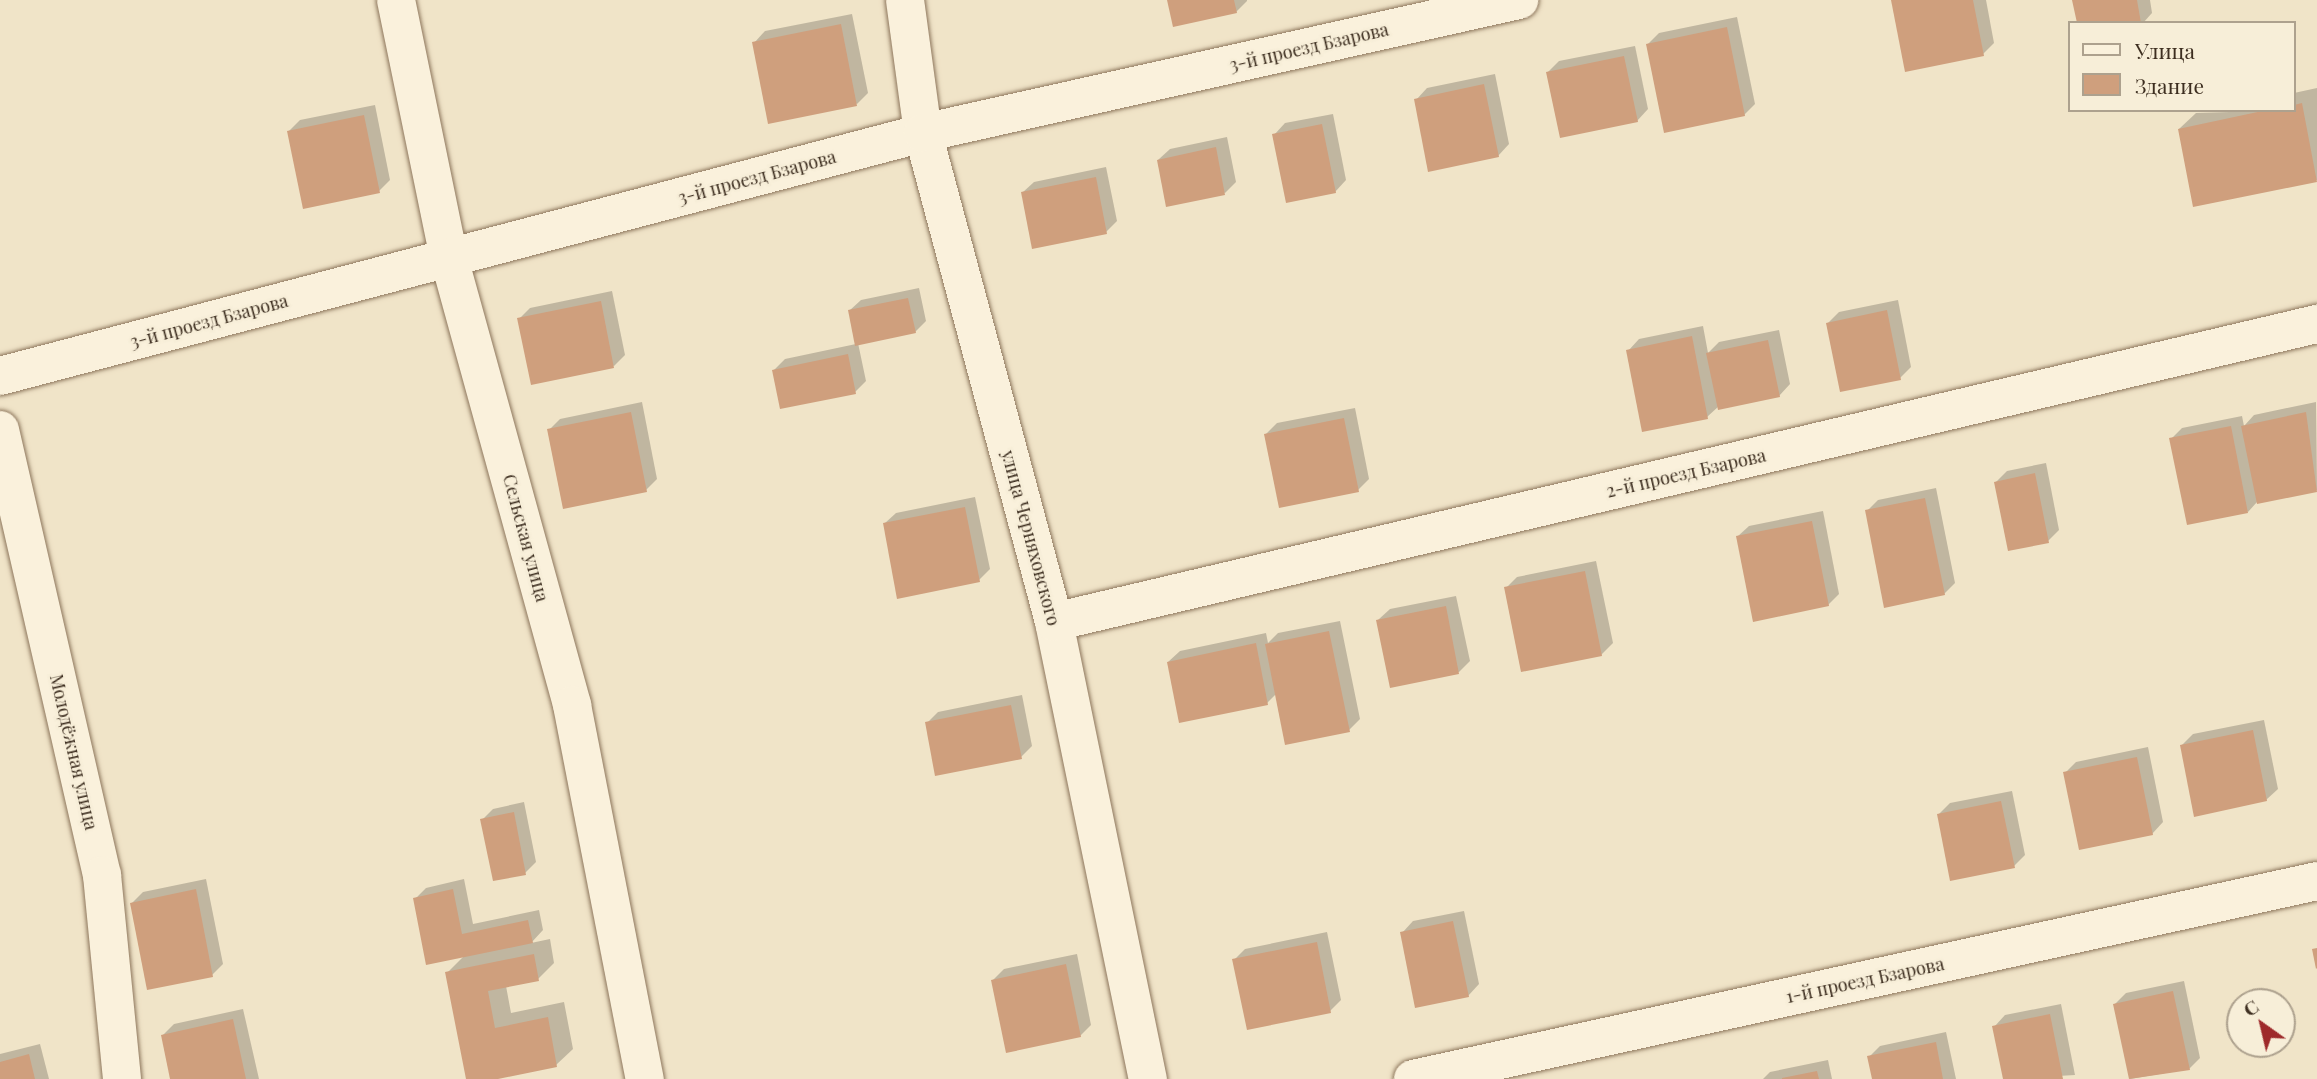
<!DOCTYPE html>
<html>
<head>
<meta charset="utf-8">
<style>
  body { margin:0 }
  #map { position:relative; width:2317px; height:1079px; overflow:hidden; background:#f0e4c8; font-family:"Playfair Display",serif }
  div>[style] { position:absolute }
  .shadow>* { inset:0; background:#0003 }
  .building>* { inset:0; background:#cf9f7d }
  .roads { filter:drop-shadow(0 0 2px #8d765c) drop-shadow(0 0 2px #8d765c) }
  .minor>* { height:38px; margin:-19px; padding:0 19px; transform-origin:19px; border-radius:19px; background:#faf1dc }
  span { translate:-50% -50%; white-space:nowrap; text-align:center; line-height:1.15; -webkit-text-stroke:5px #f7eed8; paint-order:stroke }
  .street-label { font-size:18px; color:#3d2e20 }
  .legend { position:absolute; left:2068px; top:21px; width:228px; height:91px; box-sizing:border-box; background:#f7eed8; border:2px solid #ada18e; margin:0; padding:9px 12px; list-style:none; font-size:21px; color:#3d2e20 }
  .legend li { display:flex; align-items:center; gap:14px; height:35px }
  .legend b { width:35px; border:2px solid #ada18e }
  .north { position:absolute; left:2226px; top:988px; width:70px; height:70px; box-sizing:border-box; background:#f7eed8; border:2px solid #ada18e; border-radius:50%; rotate:326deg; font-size:19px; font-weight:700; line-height:28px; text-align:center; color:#3d2e20 }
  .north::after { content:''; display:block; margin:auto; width:24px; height:32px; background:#9e2a2b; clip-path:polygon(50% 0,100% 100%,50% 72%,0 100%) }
</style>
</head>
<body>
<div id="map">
  <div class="shadow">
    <div style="clip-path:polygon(1169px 0,1247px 0,1247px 1px,1236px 12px)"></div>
    <div style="clip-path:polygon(1893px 0,1986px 0,1994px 43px,1983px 54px)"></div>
    <div style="clip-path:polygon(2074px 0,2150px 0,2152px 13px,2143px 23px,2078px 23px)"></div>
    <div style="clip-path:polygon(852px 14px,868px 93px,857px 104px,754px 43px,765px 31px)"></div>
    <div style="clip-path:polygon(1737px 17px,1755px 104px,1744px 115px,1648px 44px,1659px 33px)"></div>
    <div style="clip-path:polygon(1635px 46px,1648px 109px,1637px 121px,1548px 72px,1559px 61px)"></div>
    <div style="clip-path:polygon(1495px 74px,1509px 144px,1498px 156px,1416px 100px,1427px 88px)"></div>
    <div style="clip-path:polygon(2317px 88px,2317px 180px,2194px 205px,2179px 129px,2196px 113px,2294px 110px,2294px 93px)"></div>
    <div style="clip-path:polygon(375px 105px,390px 180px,379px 191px,289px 131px,300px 120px)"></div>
    <div style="clip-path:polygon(1333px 114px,1346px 180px,1335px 192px,1274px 135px,1285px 123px)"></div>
    <div style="clip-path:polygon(1227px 137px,1236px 182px,1225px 193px,1158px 160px,1170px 149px)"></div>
    <div style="clip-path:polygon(1106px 167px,1117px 221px,1106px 232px,1022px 193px,1034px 182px)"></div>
    <div style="clip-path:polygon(919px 288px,926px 321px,915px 332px,858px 343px,866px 381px,855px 392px,774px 370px,785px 359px,856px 344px,849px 311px,861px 300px)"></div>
    <div style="clip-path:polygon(612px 291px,625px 355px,614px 366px,519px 319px,530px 308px)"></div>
    <div style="clip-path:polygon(1898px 300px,1911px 367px,1900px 378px,1828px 323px,1839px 312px)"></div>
    <div style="clip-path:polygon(1703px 326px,1708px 353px,1719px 342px,1779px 330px,1790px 384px,1779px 396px,1719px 406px,1707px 417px,1628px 351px,1639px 339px)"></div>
    <div style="clip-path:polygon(642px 402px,657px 479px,646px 490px,549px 430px,560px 419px)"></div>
    <div style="clip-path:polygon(2316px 402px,2317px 490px,2257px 502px,2248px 512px,2171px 439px,2182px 428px,2242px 416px,2244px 426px,2254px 415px)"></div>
    <div style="clip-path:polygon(1355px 408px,1369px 479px,1358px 490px,1266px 434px,1277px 423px)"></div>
    <div style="clip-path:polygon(2046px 463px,2059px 530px,2048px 541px,1996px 482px,2007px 471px)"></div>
    <div style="clip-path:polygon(1936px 488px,1955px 583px,1944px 594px,1867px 511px,1878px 500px)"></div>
    <div style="clip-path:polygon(975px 497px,990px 569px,979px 580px,884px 524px,896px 513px)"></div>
    <div style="clip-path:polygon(1823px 511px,1839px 594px,1828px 605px,1737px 537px,1749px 526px)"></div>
    <div style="clip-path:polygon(1596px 561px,1613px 643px,1601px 655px,1506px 588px,1517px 577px)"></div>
    <div style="clip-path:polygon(1456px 596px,1470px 661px,1459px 672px,1391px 686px,1378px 620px,1390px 609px)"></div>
    <div style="clip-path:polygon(1340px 621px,1360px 719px,1349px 730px,1277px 693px,1267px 703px,1168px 662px,1180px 651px,1266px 633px,1268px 643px,1278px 633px)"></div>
    <div style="clip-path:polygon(1022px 695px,1032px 746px,1021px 757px,927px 723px,938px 712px)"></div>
    <div style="clip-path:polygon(2264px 720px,2278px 789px,2266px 800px,2182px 745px,2193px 734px)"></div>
    <div style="clip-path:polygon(2148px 747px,2163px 822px,2152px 834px,2065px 773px,2076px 762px)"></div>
    <div style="clip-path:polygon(2012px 791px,2025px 855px,2014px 866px,1939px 814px,1950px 803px)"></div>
    <div style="clip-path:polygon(524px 802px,536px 862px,525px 873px,482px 820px,493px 809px)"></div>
    <div style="clip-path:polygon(206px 879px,223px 964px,212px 975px,132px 903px,143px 892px)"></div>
    <div style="clip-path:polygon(464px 879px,473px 924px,539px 910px,543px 930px,531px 943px,550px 939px,554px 963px,538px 979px,506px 986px,511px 1013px,564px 1002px,573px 1049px,556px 1065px,468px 1079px,447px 973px,464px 956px,415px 899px,426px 888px)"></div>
    <div style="clip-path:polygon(1464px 911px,1479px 984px,1468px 996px,1402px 933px,1413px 921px)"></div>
    <div style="clip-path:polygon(1327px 932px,1341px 1000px,1330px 1011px,1234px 960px,1245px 949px)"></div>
    <div style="clip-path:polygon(1077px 954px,1091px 1025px,1080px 1036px,993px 980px,1004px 969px)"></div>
    <div style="clip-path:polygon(2184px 981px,2200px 1058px,2189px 1069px,2130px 1079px,2115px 1004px,2126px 993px)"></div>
    <div style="clip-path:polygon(2061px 1004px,2075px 1075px,2004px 1079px,1994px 1027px,2005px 1015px)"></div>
    <div style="clip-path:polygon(243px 1009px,259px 1079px,172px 1079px,163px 1035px,174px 1024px)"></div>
    <div style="clip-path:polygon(1946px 1032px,1956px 1079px,1874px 1079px,1869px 1057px,1880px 1046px)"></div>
    <div style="clip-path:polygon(40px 1044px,49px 1079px,0 1079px,0 1054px)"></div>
    <div style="clip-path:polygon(1828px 1060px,1832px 1079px,1763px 1079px,1770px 1072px)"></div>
  </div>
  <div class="building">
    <div style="clip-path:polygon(1167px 0,1234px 0,1237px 13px,1173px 27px)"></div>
    <div style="clip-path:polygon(1891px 0,1973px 0,1984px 56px,1905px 72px)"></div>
    <div style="clip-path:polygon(2072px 0,2137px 0,2141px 23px,2077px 23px)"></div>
    <div style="clip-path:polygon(841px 24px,857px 106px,768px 124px,752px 42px)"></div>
    <div style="clip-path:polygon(1727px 27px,1745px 116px,1664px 133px,1646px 44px)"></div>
    <div style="clip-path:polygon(1624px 56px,1638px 122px,1560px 138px,1546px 72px)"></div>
    <div style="clip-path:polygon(1484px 84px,1499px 157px,1428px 172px,1414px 99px)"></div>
    <div style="clip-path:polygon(2302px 103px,2317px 182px,2193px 207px,2178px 129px,2267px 110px,2294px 110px,2294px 105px)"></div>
    <div style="clip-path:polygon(364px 115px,380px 193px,303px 209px,287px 131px)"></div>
    <div style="clip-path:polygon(1322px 124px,1336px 193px,1286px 203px,1272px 134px)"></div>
    <div style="clip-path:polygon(1216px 147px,1225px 195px,1166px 207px,1157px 160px)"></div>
    <div style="clip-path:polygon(1096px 177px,1107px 234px,1032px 249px,1021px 192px)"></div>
    <div style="clip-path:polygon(908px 298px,916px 333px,855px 346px,848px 310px)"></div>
    <div style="clip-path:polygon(601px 301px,614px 368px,531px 385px,517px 318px)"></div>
    <div style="clip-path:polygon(1887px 310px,1901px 380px,1840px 392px,1826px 323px)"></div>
    <div style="clip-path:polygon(1692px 336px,1708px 419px,1642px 432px,1626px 350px)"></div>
    <div style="clip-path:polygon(1768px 340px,1780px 397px,1718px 410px,1706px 353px)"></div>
    <div style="clip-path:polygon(848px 354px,856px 394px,780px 409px,772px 370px)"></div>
    <div style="clip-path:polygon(631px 412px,647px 492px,563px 509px,547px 429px)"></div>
    <div style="clip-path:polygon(2306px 412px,2317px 492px,2257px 504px,2241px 426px)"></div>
    <div style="clip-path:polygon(1344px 418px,1359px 492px,1279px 508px,1264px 434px)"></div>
    <div style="clip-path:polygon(2231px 426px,2248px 513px,2187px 525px,2169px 438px)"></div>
    <div style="clip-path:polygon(2035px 473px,2049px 543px,2008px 551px,1994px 482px)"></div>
    <div style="clip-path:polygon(1925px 498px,1945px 595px,1884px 608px,1865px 510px)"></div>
    <div style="clip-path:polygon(965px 507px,980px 582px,897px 599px,883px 523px)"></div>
    <div style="clip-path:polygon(1812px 521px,1829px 606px,1753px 622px,1736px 536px)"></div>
    <div style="clip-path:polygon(1585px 571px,1602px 656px,1521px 672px,1504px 587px)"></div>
    <div style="clip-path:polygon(1446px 606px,1459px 674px,1390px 688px,1376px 620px)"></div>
    <div style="clip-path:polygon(1329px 631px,1350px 732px,1285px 745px,1265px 644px)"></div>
    <div style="clip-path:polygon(1256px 643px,1268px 705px,1179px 723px,1167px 662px)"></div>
    <div style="clip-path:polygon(1011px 705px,1022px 759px,935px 776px,925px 722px)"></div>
    <div style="clip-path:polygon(2253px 730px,2267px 801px,2194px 817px,2180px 745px)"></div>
    <div style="clip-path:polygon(2137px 757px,2153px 835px,2079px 850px,2063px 772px)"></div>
    <div style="clip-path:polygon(2001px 801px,2015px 868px,1950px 881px,1937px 814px)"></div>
    <div style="clip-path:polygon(514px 812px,526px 875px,493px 881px,480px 819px)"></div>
    <div style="clip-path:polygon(196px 889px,213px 977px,147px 990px,130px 903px)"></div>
    <div style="clip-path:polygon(453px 889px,462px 934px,528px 920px,533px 943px,426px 965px,413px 898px)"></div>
    <div style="clip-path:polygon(1453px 921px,1469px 997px,1415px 1008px,1400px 932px)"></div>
    <div style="clip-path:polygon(1317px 942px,1331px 1013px,1247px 1030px,1232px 959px)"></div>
    <div style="clip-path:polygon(2317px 948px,2317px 968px,2316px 969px,2312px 949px)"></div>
    <div style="clip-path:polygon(534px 954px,539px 981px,488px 991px,495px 1028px,548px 1017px,557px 1067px,498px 1079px,466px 1079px,445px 972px)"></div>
    <div style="clip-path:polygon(1066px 964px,1081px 1037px,1006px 1053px,991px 980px)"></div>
    <div style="clip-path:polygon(2173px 991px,2190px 1070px,2129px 1079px,2113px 1004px)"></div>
    <div style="clip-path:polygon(2050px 1014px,2063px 1079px,2003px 1079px,1992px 1026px)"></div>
    <div style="clip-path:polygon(233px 1019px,246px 1079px,170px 1079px,161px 1035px)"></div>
    <div style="clip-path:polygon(1936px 1042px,1943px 1079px,1872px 1079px,1867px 1056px)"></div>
    <div style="clip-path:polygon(29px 1054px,35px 1079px,0 1079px,0 1062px)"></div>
    <div style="clip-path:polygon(1817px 1071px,1819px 1079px,1782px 1079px,1782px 1078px)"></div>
  </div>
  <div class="roads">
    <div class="minor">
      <div style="left:396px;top:0;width:263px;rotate:78.4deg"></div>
      <div style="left:449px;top:258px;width:464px;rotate:74.6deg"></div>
      <div style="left:572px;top:705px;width:381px;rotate:79deg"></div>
      <div style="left:905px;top:0;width:134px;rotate:82.3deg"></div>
      <div style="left:923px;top:133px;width:506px;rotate:75deg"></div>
      <div style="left:1054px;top:622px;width:467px;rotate:78.4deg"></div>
      <div style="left:0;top:376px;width:954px;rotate:-14.75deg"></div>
      <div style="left:923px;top:133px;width:611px;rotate:-12.58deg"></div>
      <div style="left:0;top:430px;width:457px;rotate:77.1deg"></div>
      <div style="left:102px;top:875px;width:205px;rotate:84.4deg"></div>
      <div style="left:1054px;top:622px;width:1298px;rotate:-13.28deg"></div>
      <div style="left:1413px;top:1079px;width:925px;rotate:-12.35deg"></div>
    </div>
  </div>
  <div class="street-label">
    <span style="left:1309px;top:47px;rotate:-13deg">3-й проезд Бзарова</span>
    <span style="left:757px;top:177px;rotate:-15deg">3-й проезд Бзарова</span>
    <span style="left:209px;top:321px;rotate:-15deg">3-й проезд Бзарова</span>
    <span style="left:1686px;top:473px;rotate:-13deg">2-й проезд Бзарова</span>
    <span style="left:526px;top:538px;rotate:75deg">Сельская улица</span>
    <span style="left:1031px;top:538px;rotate:75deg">улица Черняховского</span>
    <span style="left:74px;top:752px;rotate:77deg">Молодёжная улица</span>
    <span style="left:1865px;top:980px;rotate:-12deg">1-й проезд Бзарова</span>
  </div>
  <ul class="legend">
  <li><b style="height:9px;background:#faf1dc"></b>Улица</li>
  <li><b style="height:19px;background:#cf9f7d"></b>Здание</li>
  </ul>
  <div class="north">С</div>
</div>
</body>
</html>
